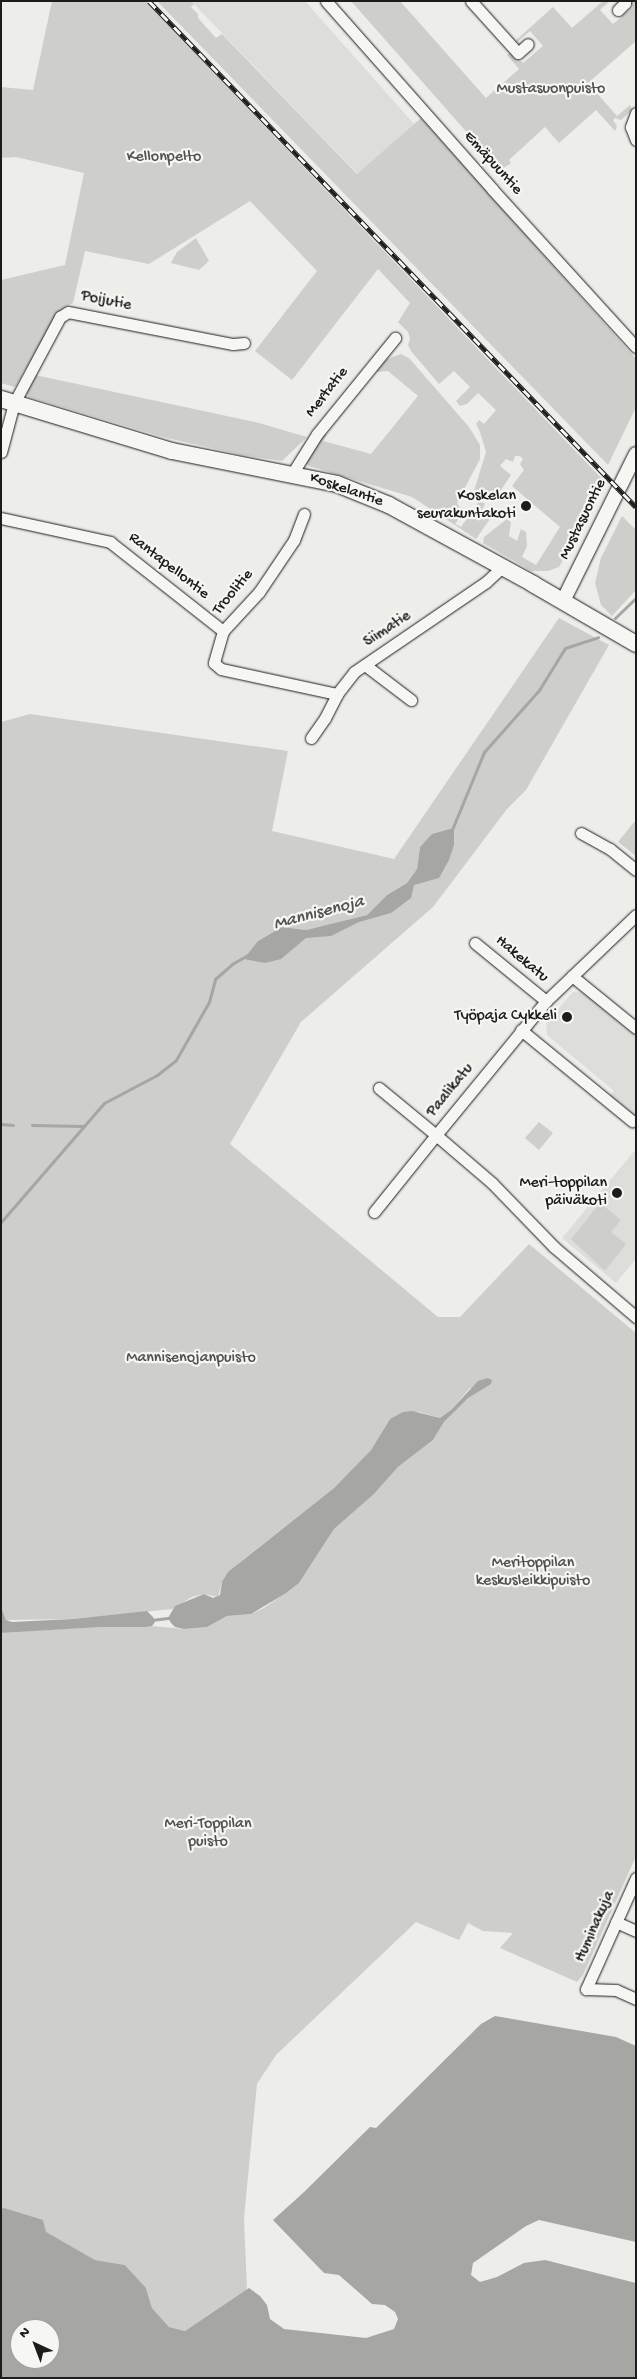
<!DOCTYPE html>
<html>
<head>
<meta charset="utf-8">
<style>
  body { margin:0 }
  #map { position:relative; width:637px; height:2379px; overflow:hidden; background:#edede9; font-family:"Gochi Hand",sans-serif }
  div>[style] { position:absolute }
  .built>* { inset:0; background:#ddddda }
  .green>* { inset:0; background:#cececb }
  .water>* { inset:0; background:#a6a6a3 }
  .stream>* { height:3px; margin:-1.5px; padding:0 1.5px; transform-origin:1.5px; border-radius:1.5px; background:#a6a6a3 }
  .roads { filter:drop-shadow(0 0 1px #1c1c1c) drop-shadow(0 0 1px #1c1c1c) }
  .minor>* { height:11px; margin:-5.5px; padding:0 5.5px; transform-origin:5.5px; border-radius:5.5px; background:#f6f6f2 }
  .tertiary>* { height:14px; margin:-7px; padding:0 7px; transform-origin:7px; border-radius:7px; background:#f6f6f2 }
  .secondary>* { height:16px; margin:-8px; padding:0 8px; transform-origin:8px; border-radius:8px; background:#f6f6f2 }
  .rail>* { height:5px; margin-top:-2.5px; transform-origin:0; background:repeating-linear-gradient(90deg,#f6f6f2 0 9px,#1c1c1c 0 18px); box-sizing:border-box; border-block:1px solid #1c1c1c }
  .dots>* { width:14px; height:14px; translate:-50% -50%; box-sizing:border-box; border:2px solid #f6f6f2; border-radius:50% }
  span { translate:-50% -50%; white-space:nowrap; text-align:center; line-height:1.15; -webkit-text-stroke:4.5px #f6f6f2; paint-order:stroke }
  .park-label { font-size:16px; color:#515151 }
  .street-label { font-size:16px; color:#1c1c1c }
  .poi-label { font-size:16px; color:#1c1c1c }
  .right { translate:-100% -50%; text-align:right }
  .water-label { font-size:18px; color:#535352; font-style:italic }
  .frame { position:absolute; inset:0; border:2px solid #1c1c1c; pointer-events:none }
  .north { position:absolute; left:10px; top:2319px; width:50px; height:50px; box-sizing:border-box; background:#f6f6f2; border:1px solid #9f9f9c; border-radius:50%; rotate:317deg; font-size:14px; font-weight:700; line-height:20px; text-align:center; color:#1c1c1c }
  .north::after { content:''; display:block; margin:auto; width:18px; height:22px; background:#1c1c1c; clip-path:polygon(50% 0,100% 100%,50% 72%,0 100%) }
</style>
</head>
<body>
<div id="map">
  <div class="built">
    <div style="clip-path:polygon(191px 1px,305px 1px,414px 124px,358px 174px)"></div>
    <div style="clip-path:polygon(573px 992px,585px 993px,636px 1035px,636px 1118px,609px 1096px,614px 1091px,547px 1035px,546px 1023px)"></div>
    <div style="clip-path:polygon(636px 1149px,636px 1259px,616px 1283px,562px 1238px)"></div>
  </div>
  <div class="green">
    <div style="clip-path:polygon(52px 1px,145px 1px,604px 481px,559px 567px,548px 571px,531px 571px,483px 543px,484px 537px,507px 519px,511px 522px,509px 536px,517px 541px,521px 529px,526px 532px,527px 546px,522px 557px,536px 565px,560px 527px,512px 486px,524px 470px,520px 464px,523px 459px,520px 456px,515px 456px,513px 462px,506px 459px,500px 466px,511px 475px,493px 502px,474px 491px,486px 452px,480px 432px,476px 424px,479px 420px,484px 424px,496px 410px,478px 393px,467px 404px,460px 406px,456px 401px,470px 387px,454px 371px,439px 384px,411px 351px,408px 345px,410px 339px,408px 332px,398px 322px,410px 303px,378px 269px,292px 380px,255px 351px,317px 271px,250px 201px,149px 264px,85px 251px,73px 303px,60px 310px,15px 387px,1px 383px,1px 280px,65px 265px,84px 173px,16px 157px,1px 158px,1px 87px,33px 90px)"></div>
    <div style="clip-path:polygon(157px 1px,191px 1px,194px 4px,191px 7px,198px 14px,198px 18px,216px 38px,222px 34px,357px 174px,421px 118px,636px 359px,636px 407px,608px 465px)"></div>
    <div style="clip-path:polygon(351px 1px,400px 1px,486px 98px,519px 69px,507px 55px,511px 52px,523px 63px,543px 46px,530px 31px,516px 43px,514px 42px,553px 7px,572px 28px,603px 1px,610px 1px,600px 10px,613px 24px,633px 7px,628px 1px,636px 1px,636px 41px,588px 83px,617px 116px,630px 105px,632px 110px,621px 120px,615px 118px,613px 120px,617px 126px,615px 131px,596px 110px,559px 143px,545px 127px,509px 160px,511px 163px,500px 170px)"></div>
    <div style="clip-path:polygon(196px 238px,209px 261px,199px 270px,171px 263px,177px 252px)"></div>
    <div style="clip-path:polygon(401px 354px,409px 358px,469px 427px,480px 445px,480px 459px,457px 503px,463px 513px,455px 524px,461px 527px,479px 501px,485px 504px,482px 510px,485px 512px,488px 508px,494px 513px,476px 539px,412px 497px,309px 466px,304px 462px,324px 433px,327px 435px,323px 441px,371px 454px,418px 396px,388px 371px,377px 372px,374px 367px,382px 361px)"></div>
    <div style="clip-path:polygon(35px 375px,259px 423px,307px 437px,282px 461px,242px 455px,163px 437px,29px 397px,25px 391px)"></div>
    <div style="clip-path:polygon(622px 516px,636px 530px,636px 590px,612px 616px,601px 605px,595px 583px,601px 558px)"></div>
    <div style="clip-path:polygon(evenodd,559px 618px,609px 645px,526px 790px,507px 809px,433px 907px,301px 1022px,230px 1144px,438px 1317px,460px 1317px,529px 1244px,636px 1333px,636px 1856px,583px 1975px,577px 1982px,500px 1948px,513px 1933px,483px 1931px,468px 1923px,459px 1940px,416px 1922px,276px 2055px,257px 2084px,244px 2218px,247px 2290px,185px 2331px,169px 2327px,152px 2308px,146px 2288px,125px 2265px,95px 2260px,1px 2209px,1px 1633px,110px 1626px,152px 1626px,184px 1629px,207px 1627px,227px 1616px,251px 1614px,264px 1608px,299px 1583px,334px 1529px,374px 1494px,398px 1467px,433px 1440px,444px 1422px,468px 1397px,479px 1390px,470px 1388px,451px 1410px,440px 1418px,419px 1412px,390px 1419px,371px 1450px,334px 1488px,239px 1563px,222px 1582px,218px 1597px,204px 1594px,192px 1597px,172px 1609px,73px 1619px,6px 1620px,1px 1607px,1px 722px,30px 714px,288px 751px,272px 831px,394px 859px,559px 618px,453px 829px,393px 908px,332px 929px,258px 941px,282px 927px,306px 930px,367px 915px,387px 895px,407px 883px,417px 869px,420px 847px,432px 835px,453px 829px)"></div>
    <div style="clip-path:polygon(634px 822px,636px 824px,636px 856px,618px 842px)"></div>
    <div style="clip-path:polygon(539px 1122px,553px 1133px,539px 1150px,525px 1138px)"></div>
    <div style="clip-path:polygon(600px 1203px,621px 1220px,611px 1232px,626px 1244px,605px 1271px,571px 1239px)"></div>
  </div>
  <div class="water">
    <div style="clip-path:polygon(454px 828px,454px 845px,449px 860px,439px 878px,414px 885px,411px 898px,391px 913px,359px 922px,331px 936px,306px 938px,281px 959px,265px 963px,244px 959px,258px 941px,282px 927px,306px 930px,367px 915px,387px 895px,407px 883px,417px 869px,420px 847px,432px 834px)"></div>
    <div style="clip-path:polygon(488px 1378px,492px 1380px,491px 1384px,468px 1398px,444px 1422px,433px 1440px,398px 1467px,374px 1494px,334px 1529px,299px 1583px,286px 1593px,251px 1614px,227px 1616px,207px 1627px,184px 1629px,175px 1627px,171px 1623px,168px 1618px,175px 1606px,204px 1594px,213px 1598px,220px 1595px,222px 1582px,228px 1572px,334px 1488px,371px 1450px,390px 1419px,403px 1412px,412px 1411px,440px 1418px,451px 1410px,478px 1381px)"></div>
    <div style="clip-path:polygon(1px 1607px,6px 1620px,12px 1622px,73px 1619px,147px 1611px,153px 1617px,155px 1622px,152px 1626px,145px 1627px,100px 1627px,1px 1633px)"></div>
    <div style="clip-path:polygon(evenodd,495px 2016px,616px 2037px,636px 2046px,636px 2242px,539px 2220px,526px 2226px,473px 2263px,471px 2275px,480px 2282px,497px 2277px,524px 2263px,545px 2260px,636px 2283px,636px 2378px,1px 2378px,1px 2209px,4px 2208px,43px 2220px,46px 2232px,95px 2260px,125px 2265px,146px 2288px,152px 2308px,169px 2327px,185px 2331px,249px 2288px,260px 2296px,267px 2305px,270px 2319px,284px 2329px,366px 2338px,394px 2329px,398px 2319px,395px 2312px,385px 2305px,372px 2304px,339px 2275px,324px 2273px,273px 2220px,303px 2193px,370px 2127px,376px 2128px,481px 2024px,495px 2016px,20px 2329px,50px 2329px,50px 2359px,20px 2359px,20px 2329px)"></div>
  </div>
  <div class="stream">
    <div style="left:615px;top:618px;width:29px;rotate:-44deg"></div>
    <div style="left:451px;top:832px;width:87px;rotate:-67.6deg"></div>
    <div style="left:484px;top:752px;width:83px;rotate:-48.4deg"></div>
    <div style="left:539px;top:690px;width:49px;rotate:-58.2deg"></div>
    <div style="left:565px;top:648px;width:35px;rotate:-18deg"></div>
    <div style="left:1px;top:1124px;width:12px;rotate:5deg"></div>
    <div style="left:32px;top:1125px;width:50px;rotate:1.1deg"></div>
    <div style="left:1px;top:1222px;width:157px;rotate:-49.1deg"></div>
    <div style="left:104px;top:1103px;width:60px;rotate:-27.8deg"></div>
    <div style="left:157px;top:1075px;width:24px;rotate:-38deg"></div>
    <div style="left:176px;top:1060px;width:67px;rotate:-60.4deg"></div>
    <div style="left:209px;top:1002px;width:24px;rotate:-75deg"></div>
    <div style="left:215px;top:979px;width:23px;rotate:-41deg"></div>
    <div style="left:232px;top:964px;width:22px;rotate:-30deg"></div>
    <div style="left:151px;top:1620px;width:17px;rotate:-7deg"></div>
  </div>
  <div class="roads">
    <div class="minor">
      <div style="left:326px;top:1px;width:252px;rotate:48.5deg"></div>
      <div style="left:493px;top:190px;width:212px;rotate:47.7deg"></div>
      <div style="left:471px;top:1px;width:70px;rotate:47.9deg"></div>
      <div style="left:518px;top:53px;width:13px;rotate:-42deg"></div>
      <div style="left:618px;top:10px;width:10px;rotate:-45deg"></div>
      <div style="left:625px;top:3px;width:2px;rotate:-117deg"></div>
      <div style="left:636px;top:113px;width:15px;rotate:110deg"></div>
      <div style="left:631px;top:127px;width:14px;rotate:69deg"></div>
      <div style="left:1px;top:452px;width:51px;rotate:-75.1deg"></div>
      <div style="left:14px;top:403px;width:98px;rotate:-61.9deg"></div>
      <div style="left:60px;top:317px;width:9px;rotate:-32deg"></div>
      <div style="left:68px;top:312px;width:168px;rotate:11deg"></div>
      <div style="left:233px;top:344px;width:11px;rotate:-5deg"></div>
      <div style="left:292px;top:474px;width:47px;rotate:-58deg"></div>
      <div style="left:317px;top:434px;width:124px;rotate:-50.9deg"></div>
      <div style="left:304px;top:514px;width:28px;rotate:111deg"></div>
      <div style="left:294px;top:540px;width:63px;rotate:123.9deg"></div>
      <div style="left:259px;top:592px;width:53px;rotate:132.7deg"></div>
      <div style="left:223px;top:631px;width:33px;rotate:106deg"></div>
      <div style="left:214px;top:663px;width:9px;rotate:41deg"></div>
      <div style="left:221px;top:669px;width:119px;rotate:12.2deg"></div>
      <div style="left:1px;top:518px;width:112px;rotate:12.4deg"></div>
      <div style="left:110px;top:542px;width:144px;rotate:38.2deg"></div>
      <div style="left:365px;top:665px;width:58px;rotate:37.3deg"></div>
      <div style="left:311px;top:738px;width:24px;rotate:-55deg"></div>
      <div style="left:325px;top:718px;width:27px;rotate:-63deg"></div>
      <div style="left:337px;top:694px;width:28px;rotate:-52deg"></div>
      <div style="left:354px;top:672px;width:160px;rotate:-34.3deg"></div>
      <div style="left:486px;top:582px;width:22px;rotate:-43deg"></div>
      <div style="left:581px;top:833px;width:33px;rotate:29deg"></div>
      <div style="left:610px;top:849px;width:33px;rotate:39deg"></div>
      <div style="left:636px;top:915px;width:124px;rotate:136.3deg"></div>
      <div style="left:546px;top:1001px;width:173px;rotate:129.4deg"></div>
      <div style="left:436px;top:1135px;width:74px;rotate:40.6deg"></div>
      <div style="left:492px;top:1183px;width:89px;rotate:45.9deg"></div>
      <div style="left:554px;top:1247px;width:108px;rotate:40.5deg"></div>
      <div style="left:475px;top:943px;width:92px;rotate:39.2deg"></div>
      <div style="left:572px;top:976px;width:82px;rotate:39.1deg"></div>
      <div style="left:521px;top:1030px;width:144px;rotate:39.3deg"></div>
      <div style="left:374px;top:1212px;width:99px;rotate:-51.2deg"></div>
      <div style="left:436px;top:1135px;width:74px;rotate:-140.5deg"></div>
      <div style="left:636px;top:1878px;width:122px;rotate:114.2deg"></div>
      <div style="left:586px;top:1989px;width:30px;rotate:2deg"></div>
      <div style="left:616px;top:1990px;width:22px;rotate:24deg"></div>
      <div style="left:616px;top:1922px;width:22px;rotate:24deg"></div>
    </div>
    <div class="tertiary">
      <div style="left:563px;top:601px;width:164px;rotate:-63.6deg"></div>
    </div>
    <div class="secondary">
      <div style="left:1px;top:399px;width:179px;rotate:16.9deg"></div>
      <div style="left:172px;top:451px;width:168px;rotate:11.3deg"></div>
      <div style="left:337px;top:484px;width:56px;rotate:22deg"></div>
      <div style="left:389px;top:505px;width:164px;rotate:28.7deg"></div>
      <div style="left:533px;top:584px;width:119px;rotate:30.2deg"></div>
    </div>
  </div>
  <div class="rail">
    <div style="left:149px;top:1px;width:702px;rotate:46.1deg"></div>
  </div>
  <div class="dots">
    <div style="left:526px;top:506px;background:#1c1c1c"></div>
    <div style="left:567px;top:1017px;background:#1c1c1c"></div>
    <div style="left:617px;top:1193px;background:#1c1c1c"></div>
  </div>
  <div class="park-label">
    <span style="left:551px;top:90px">Mustasuonpuisto</span>
    <span style="left:164px;top:158px">Kellonpelto</span>
    <span style="left:191px;top:1359px">Mannisenojanpuisto</span>
    <span style="left:533px;top:1573px">Meritoppilan<br>keskusleikkipuisto</span>
    <span style="left:208px;top:1834px">Meri-Toppilan<br>puisto</span>
  </div>
  <div class="street-label">
    <span style="left:492px;top:164px;rotate:48deg">Emäpuuntie</span>
    <span style="left:106px;top:302px;rotate:11deg">Poijutie</span>
    <span style="left:328px;top:393px;rotate:-52deg">Mertatie</span>
    <span style="left:346px;top:491px;rotate:19deg">Koskelantie</span>
    <span style="left:584px;top:520px;rotate:-64deg">Mustasuontie</span>
    <span style="left:168px;top:567px;rotate:38deg">Rantapellontie</span>
    <span style="left:234px;top:593px;rotate:-50deg">Troolitie</span>
    <span style="left:388px;top:630px;rotate:-34deg">Siimatie</span>
    <span style="left:521px;top:960px;rotate:40deg">Hakekatu</span>
    <span style="left:451px;top:1091px;rotate:-51deg">Paalikatu</span>
    <span style="left:596px;top:1927px;rotate:-66deg">Huminakuja</span>
  </div>
  <div class="poi-label">
    <span class="right" style="left:516px;top:506px">Koskelan<br>seurakuntakoti</span>
    <span class="right" style="left:557px;top:1017px">Työpaja Cykkeli</span>
    <span class="right" style="left:607px;top:1193px">Meri-toppilan<br>päiväkoti</span>
  </div>
  <div class="water-label">
    <span style="left:319px;top:914px;rotate:-15deg">Mannisenoja</span>
  </div>
  <div class="frame"></div>
  <div class="north">N</div>
</div>
</body>
</html>
